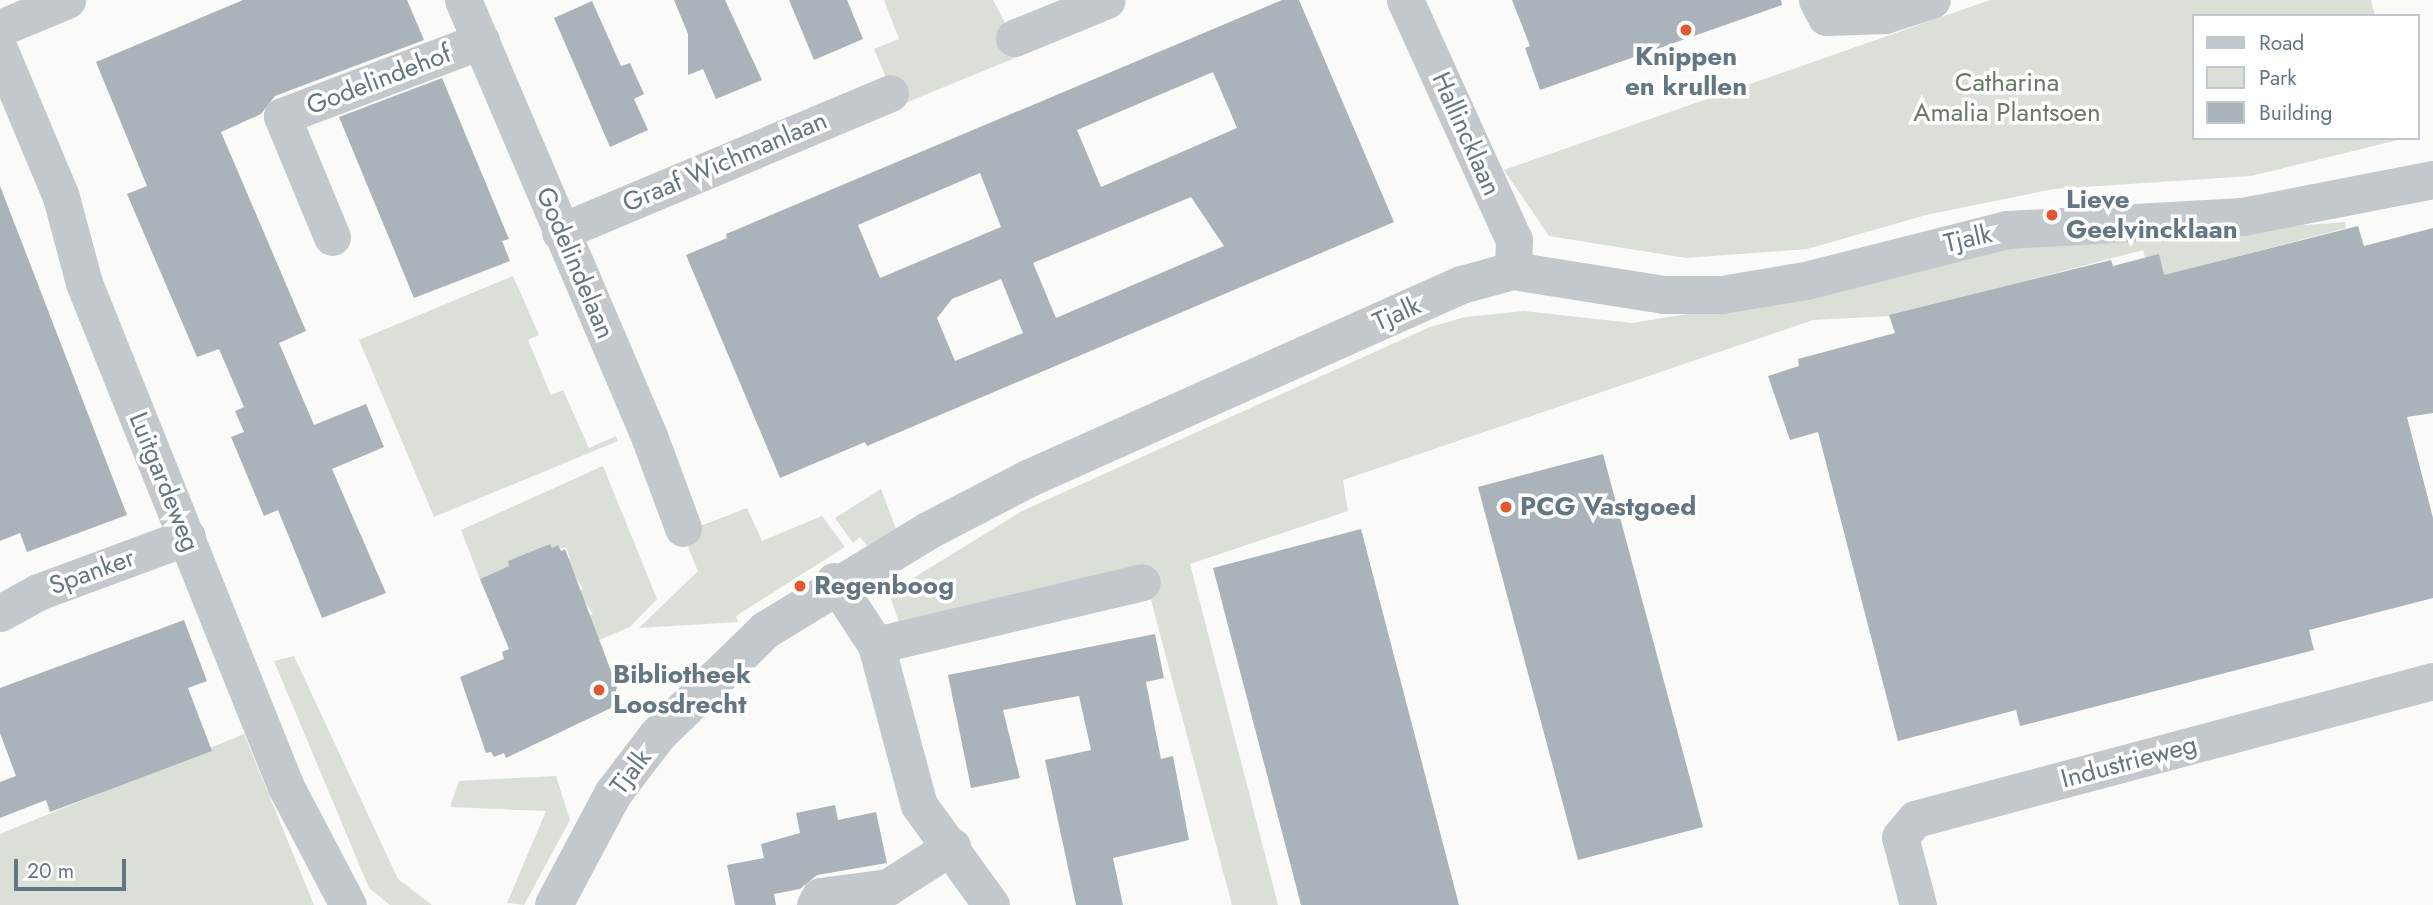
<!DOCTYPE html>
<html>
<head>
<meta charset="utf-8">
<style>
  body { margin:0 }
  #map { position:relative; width:2433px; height:905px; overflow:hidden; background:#fafaf8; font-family:Jost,sans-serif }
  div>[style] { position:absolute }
  .green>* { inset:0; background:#dadfd7 }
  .building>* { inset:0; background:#aab3b9 }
  .minor>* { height:37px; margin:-18.5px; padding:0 18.5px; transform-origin:18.5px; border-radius:18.5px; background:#c3c8cc }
  .tertiary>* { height:38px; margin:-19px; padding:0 19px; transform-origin:19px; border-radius:19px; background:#c3c8cc }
  .dots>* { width:19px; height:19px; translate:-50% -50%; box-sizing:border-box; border:4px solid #fff; border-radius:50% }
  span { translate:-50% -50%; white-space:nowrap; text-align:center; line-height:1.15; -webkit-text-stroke:7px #fff; paint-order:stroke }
  .poi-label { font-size:26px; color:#657683; font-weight:700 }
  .left { translate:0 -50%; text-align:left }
  .street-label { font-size:26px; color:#657683 }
  .park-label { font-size:26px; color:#687a64 }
  .legend { position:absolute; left:2192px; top:14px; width:228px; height:126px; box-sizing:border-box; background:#fff; border:2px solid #c1c8cd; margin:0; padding:9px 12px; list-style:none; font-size:21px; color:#657683 }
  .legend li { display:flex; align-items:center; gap:14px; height:35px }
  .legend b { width:35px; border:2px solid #c1c8cd }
  .scale { position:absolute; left:14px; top:859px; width:112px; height:32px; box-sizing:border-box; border:4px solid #657683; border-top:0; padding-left:9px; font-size:21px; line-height:24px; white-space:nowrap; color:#657683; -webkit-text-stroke:5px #fff; paint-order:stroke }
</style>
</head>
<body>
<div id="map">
  <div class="green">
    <div style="clip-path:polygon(884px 0,993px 0,1022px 55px,898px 106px,874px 49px,899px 39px)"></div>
    <div style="clip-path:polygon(1990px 0,2371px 0,2375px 16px,2193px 16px,2193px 138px,2406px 138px,2251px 176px,2053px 189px,1926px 215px,1807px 249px,1686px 258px,1549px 236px,1504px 170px)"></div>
    <div style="clip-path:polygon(2345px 222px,2346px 228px,2151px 279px,2143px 250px,1892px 316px,1813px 320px,1343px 480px,1348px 511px,1190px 564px,1278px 905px,1232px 905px,1143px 570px,901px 628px,889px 593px,1022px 511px,1430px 327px,1465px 317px,1524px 311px,1632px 323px,1712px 310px,1995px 248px)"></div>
    <div style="clip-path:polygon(513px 276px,539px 335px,528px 340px,551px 395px,563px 390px,589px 448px,616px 436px,618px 441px,434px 517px,359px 340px)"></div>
    <div style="clip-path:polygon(603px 466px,657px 599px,630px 627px,599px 640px,588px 616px,593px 614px,578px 592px,583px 589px,565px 561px,570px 558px,566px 548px,552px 548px,549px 544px,526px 559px,524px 555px,508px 561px,509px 566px,480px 579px,461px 530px)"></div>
    <div style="clip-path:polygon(881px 489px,896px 529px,868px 547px,860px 537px,853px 543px,835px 518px)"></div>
    <div style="clip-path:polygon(747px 508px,762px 541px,822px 516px,845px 547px,736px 616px,738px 622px,639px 628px,698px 571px,682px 533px)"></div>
    <div style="clip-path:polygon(294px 656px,398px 879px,432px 905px,390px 905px,369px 888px,274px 661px)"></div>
    <div style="clip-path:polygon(244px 734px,314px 905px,0 905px,0 834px)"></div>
    <div style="clip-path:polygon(556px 776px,570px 820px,524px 905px,507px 903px,546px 811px,450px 807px,459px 781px)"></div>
  </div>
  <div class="building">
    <div style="clip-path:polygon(243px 0,407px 0,424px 40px,275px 96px,261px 114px,221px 132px,306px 331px,279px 343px,314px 425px,366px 404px,384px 447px,332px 469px,386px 593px,322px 618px,278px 510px,264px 516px,231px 437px,244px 432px,235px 411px,244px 407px,219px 349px,197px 357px,127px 194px,147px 186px,96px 62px)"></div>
    <div style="clip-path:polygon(674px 0,725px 0,762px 80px,716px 99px,703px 69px,688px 75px,688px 34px)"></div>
    <div style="clip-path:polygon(789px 0,847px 0,863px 39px,814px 60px)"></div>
    <div style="clip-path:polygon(evenodd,1282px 0,1299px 0,1394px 222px,867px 446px,865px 442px,780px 478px,686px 255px,727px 238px,726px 234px,1282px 0,1213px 72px,1237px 128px,1101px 187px,1077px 130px,1213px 72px,1282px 0,980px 173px,1001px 227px,880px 278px,858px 225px,980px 173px,1282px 0,1191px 197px,1224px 246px,1056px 318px,1033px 263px,1191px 197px,1282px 0,1001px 279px,1023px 333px,955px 361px,937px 318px,952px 299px,1001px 279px)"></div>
    <div style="clip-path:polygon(1512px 0,1781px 0,1782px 5px,1540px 90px,1525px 48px,1530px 46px)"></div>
    <div style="clip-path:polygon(592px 1px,621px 66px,630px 63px,644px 94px,634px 99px,648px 130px,610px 147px,554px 18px)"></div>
    <div style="clip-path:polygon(442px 78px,509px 239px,502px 241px,510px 261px,414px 298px,339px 117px)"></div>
    <div style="clip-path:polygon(0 186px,127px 515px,27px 552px,20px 533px,0 541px)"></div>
    <div style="clip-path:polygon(2358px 226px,2364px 246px,2433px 228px,2433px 413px,2407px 417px,2433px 518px,2433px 598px,2309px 630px,2314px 650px,2020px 726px,2016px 710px,1898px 741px,1818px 432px,1790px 440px,1768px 376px,1799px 366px,1798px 359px,1895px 333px,1889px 315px,2111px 260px,2113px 266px,2159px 254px,2164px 275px)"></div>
    <div style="clip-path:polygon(1603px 454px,1703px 827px,1578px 860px,1478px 487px)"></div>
    <div style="clip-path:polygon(1361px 529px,1459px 905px,1301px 905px,1213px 568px)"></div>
    <div style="clip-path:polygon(550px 544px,552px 548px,558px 545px,561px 551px,565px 549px,617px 687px,611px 708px,506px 758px,504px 753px,494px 757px,491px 752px,486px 753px,460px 677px,504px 659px,502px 652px,509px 649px,480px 579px,509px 566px,508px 561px)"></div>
    <div style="clip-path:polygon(184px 620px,207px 681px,188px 688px,212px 751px,50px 812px,46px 800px,0 818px,0 782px,16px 776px,0 733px,0 688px)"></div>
    <div style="clip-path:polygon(1155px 634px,1164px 678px,1146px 682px,1161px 759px,1173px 756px,1189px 840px,1113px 858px,1123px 905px,1076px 905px,1045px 760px,1091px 750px,1079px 696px,1003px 710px,1020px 778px,971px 788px,948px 675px)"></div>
    <div style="clip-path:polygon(835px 805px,838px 820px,876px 812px,887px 863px,817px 875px,800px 889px,774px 894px,776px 905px,735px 905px,727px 865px,764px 858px,761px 844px,800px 833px,796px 813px)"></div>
  </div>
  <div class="minor">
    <div style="left:463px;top:0;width:474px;rotate:66.9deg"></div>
    <div style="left:649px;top:436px;width:98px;rotate:69.7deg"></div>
    <div style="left:1405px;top:0;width:264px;rotate:65.6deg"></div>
    <div style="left:1514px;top:240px;width:31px;rotate:92deg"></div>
    <div style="left:1817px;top:0;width:19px;rotate:62deg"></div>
    <div style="left:1826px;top:17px;width:59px;rotate:-1.9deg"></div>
    <div style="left:1885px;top:15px;width:49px;rotate:-17.7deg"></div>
    <div style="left:0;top:28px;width:73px;rotate:-22.7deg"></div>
    <div style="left:1014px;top:38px;width:100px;rotate:-22.2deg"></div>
    <div style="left:0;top:51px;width:158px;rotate:67.3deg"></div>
    <div style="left:61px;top:197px;width:89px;rotate:75deg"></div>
    <div style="left:84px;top:283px;width:543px;rotate:68.16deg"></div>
    <div style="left:286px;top:787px;width:133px;rotate:62.3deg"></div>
    <div style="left:560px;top:232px;width:358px;rotate:-22.8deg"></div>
    <div style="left:332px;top:237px;width:131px;rotate:-112.5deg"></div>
    <div style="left:282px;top:116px;width:213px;rotate:-20.7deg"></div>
    <div style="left:834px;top:581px;width:77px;rotate:56.7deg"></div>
    <div style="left:876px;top:645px;width:166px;rotate:75deg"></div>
    <div style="left:919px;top:805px;width:123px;rotate:54.2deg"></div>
    <div style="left:0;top:613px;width:43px;rotate:-28.9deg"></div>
    <div style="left:38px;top:592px;width:159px;rotate:-20.3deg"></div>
    <div style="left:876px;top:645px;width:273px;rotate:-13.3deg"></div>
    <div style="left:815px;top:905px;width:10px;rotate:-61deg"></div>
    <div style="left:820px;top:896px;width:69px;rotate:-7.5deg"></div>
    <div style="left:888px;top:887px;width:76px;rotate:-32.6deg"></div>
    <div style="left:1918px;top:905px;width:70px;rotate:-104.8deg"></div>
    <div style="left:1900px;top:837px;width:23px;rotate:-50deg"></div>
    <div style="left:1915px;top:819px;width:536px;rotate:-14.92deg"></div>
  </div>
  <div class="tertiary">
    <div style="left:554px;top:905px;width:126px;rotate:-62deg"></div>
    <div style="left:613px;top:794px;width:74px;rotate:-52.7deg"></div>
    <div style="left:658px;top:735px;width:151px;rotate:-44.2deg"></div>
    <div style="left:766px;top:630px;width:190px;rotate:-31.4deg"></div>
    <div style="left:928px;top:531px;width:115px;rotate:-27.5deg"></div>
    <div style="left:1030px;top:478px;width:473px;rotate:-24.1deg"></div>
    <div style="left:1462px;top:285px;width:53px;rotate:-15.4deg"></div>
    <div style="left:1513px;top:271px;width:153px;rotate:9deg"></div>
    <div style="left:1664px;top:295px;width:58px"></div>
    <div style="left:1722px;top:295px;width:85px;rotate:-9.5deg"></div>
    <div style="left:1806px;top:281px;width:208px;rotate:-14.2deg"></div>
    <div style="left:2008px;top:230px;width:235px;rotate:-3.2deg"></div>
    <div style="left:2243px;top:217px;width:194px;rotate:-11deg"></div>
  </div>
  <div class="dots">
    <div style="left:1686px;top:30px;background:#e4572e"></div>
    <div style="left:2052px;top:215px;background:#e4572e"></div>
    <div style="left:1506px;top:507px;background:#e4572e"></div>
    <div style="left:800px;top:586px;background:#e4572e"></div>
    <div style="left:599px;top:690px;background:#e4572e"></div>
  </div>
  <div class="poi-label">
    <span style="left:1686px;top:72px">Knippen<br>en krullen</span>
    <span class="left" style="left:2066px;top:215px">Lieve<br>Geelvincklaan</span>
    <span class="left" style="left:1520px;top:507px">PCG Vastgoed</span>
    <span class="left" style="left:814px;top:586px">Regenboog</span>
    <span class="left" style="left:613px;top:690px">Bibliotheek<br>Loosdrecht</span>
  </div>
  <div class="street-label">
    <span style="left:379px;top:80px;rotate:-21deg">Godelindehof</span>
    <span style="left:1466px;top:134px;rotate:66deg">Hallincklaan</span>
    <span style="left:725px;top:162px;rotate:-23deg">Graaf Wichmanlaan</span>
    <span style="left:1968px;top:239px;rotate:-13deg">Tjalk</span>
    <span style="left:575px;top:263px;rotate:67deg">Godelindelaan</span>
    <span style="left:1397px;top:314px;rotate:-24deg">Tjalk</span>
    <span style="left:164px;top:482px;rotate:68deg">Luitgardeweg</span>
    <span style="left:92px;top:572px;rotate:-20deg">Spanker</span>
    <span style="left:2129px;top:762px;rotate:-15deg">Industrieweg</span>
    <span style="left:631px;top:772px;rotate:-53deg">Tjalk</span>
  </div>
  <div class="park-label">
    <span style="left:2007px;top:98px">Catharina<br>Amalia Plantsoen</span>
  </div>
  <ul class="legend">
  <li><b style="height:9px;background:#c3c8cc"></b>Road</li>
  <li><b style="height:19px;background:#dadfd7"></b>Park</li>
  <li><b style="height:19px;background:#aab3b9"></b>Building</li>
  </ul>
  <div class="scale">20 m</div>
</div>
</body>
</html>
